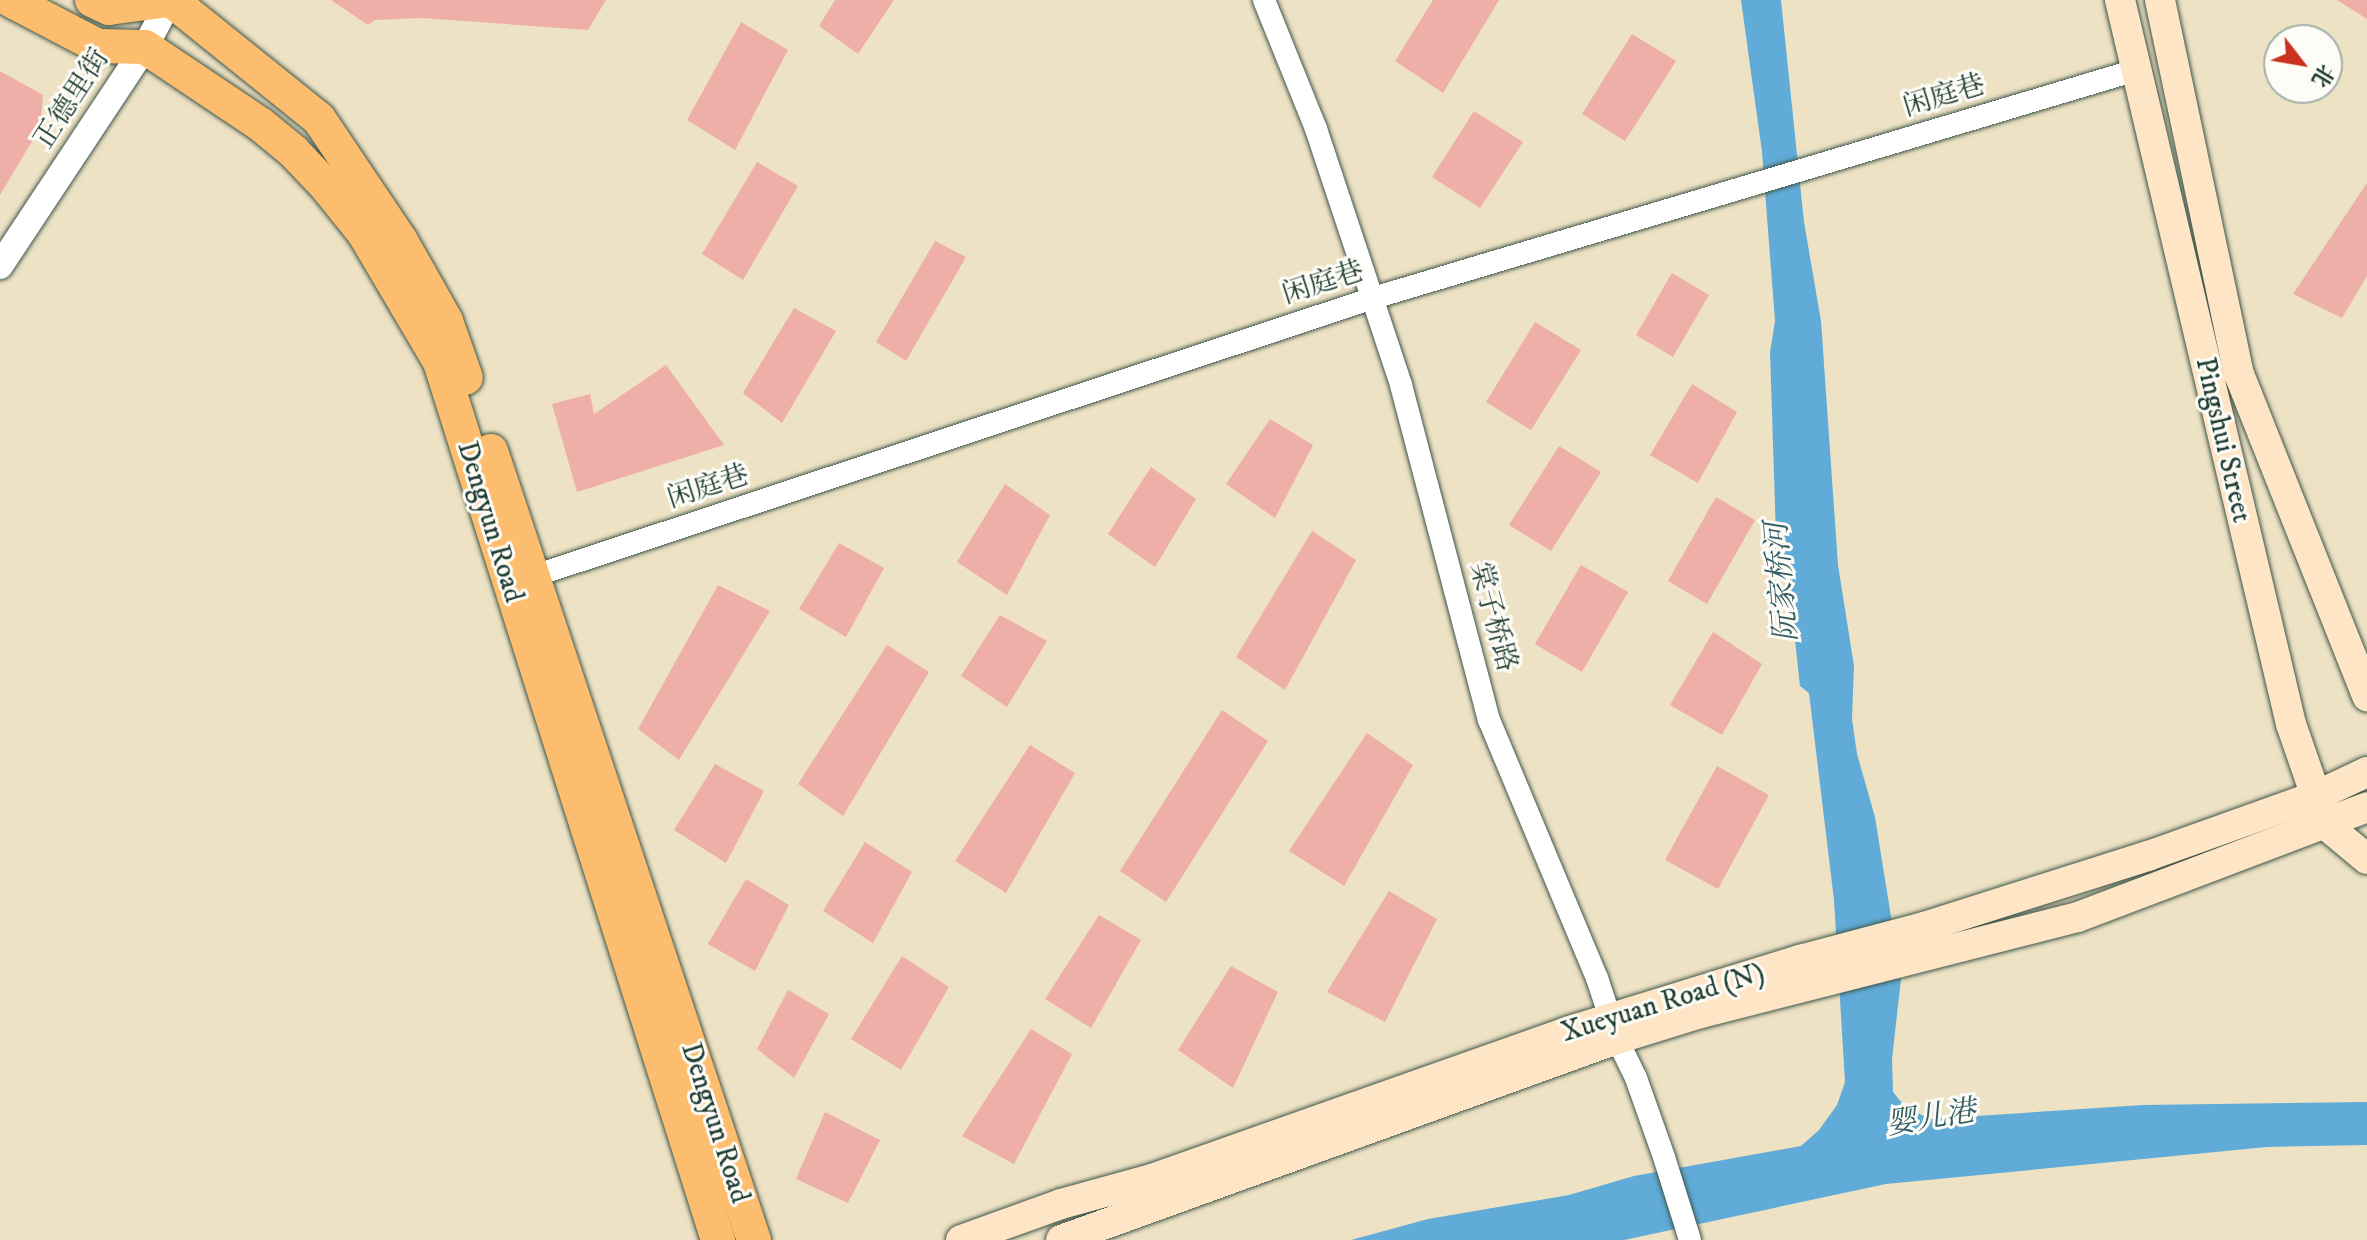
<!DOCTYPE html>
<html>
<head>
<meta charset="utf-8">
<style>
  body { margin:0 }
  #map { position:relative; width:2367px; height:1240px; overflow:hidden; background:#eee2c4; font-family:"IM FELL DW Pica","Noto Serif SC",serif }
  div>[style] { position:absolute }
  .water>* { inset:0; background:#60abd8 }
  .building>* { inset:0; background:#eeafa8 }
  .roads { filter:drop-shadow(0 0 2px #3e564a) drop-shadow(0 0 2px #3e564a) }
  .minor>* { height:22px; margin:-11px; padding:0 11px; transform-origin:11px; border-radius:11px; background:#fff }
  .tertiary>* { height:26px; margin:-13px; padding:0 13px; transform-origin:13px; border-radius:13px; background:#fff }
  .secondary>* { height:30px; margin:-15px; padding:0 15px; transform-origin:15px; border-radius:15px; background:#fee5c5 }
  .primary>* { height:34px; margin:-17px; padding:0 17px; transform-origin:17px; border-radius:17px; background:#fcbd6f }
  span { translate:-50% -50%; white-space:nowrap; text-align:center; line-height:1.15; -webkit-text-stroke:6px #fdfcf7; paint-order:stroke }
  .street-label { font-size:28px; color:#1f3d34 }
  .water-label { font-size:30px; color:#325e65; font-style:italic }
  .north { position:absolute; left:2263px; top:24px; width:80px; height:80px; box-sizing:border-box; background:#fdfcf7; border:2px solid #a4b0a9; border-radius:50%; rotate:121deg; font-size:22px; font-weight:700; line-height:32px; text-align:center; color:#1f3d34 }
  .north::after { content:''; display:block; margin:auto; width:28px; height:36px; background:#c8321e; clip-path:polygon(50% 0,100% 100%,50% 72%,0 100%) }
</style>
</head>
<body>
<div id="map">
  <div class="water">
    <div style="clip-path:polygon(1741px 0,1781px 0,1804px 222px,1821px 321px,1838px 565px,1854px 666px,1852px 719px,1857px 754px,1875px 817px,1901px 979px,1892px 1059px,1893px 1092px,1906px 1108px,1931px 1119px,2143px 1105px,2367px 1102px,2367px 1145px,2267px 1147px,1886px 1184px,1624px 1240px,1351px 1240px,1428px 1219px,1569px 1195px,1634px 1176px,1801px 1146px,1819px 1130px,1837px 1105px,1845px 1082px,1834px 900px,1809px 693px,1800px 686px,1787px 567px,1776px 536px,1770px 352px,1775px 321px,1762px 152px)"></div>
  </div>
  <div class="building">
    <div style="clip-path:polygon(331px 0,606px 0,588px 30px,422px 18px,375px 20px,368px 25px)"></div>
    <div style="clip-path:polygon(835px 0,894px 0,858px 54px,819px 26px)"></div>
    <div style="clip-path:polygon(1433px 0,1499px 0,1443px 93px,1395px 61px)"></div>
    <div style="clip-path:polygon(2337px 0,2367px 0,2367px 19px)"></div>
    <div style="clip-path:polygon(741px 22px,788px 50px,735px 150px,687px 120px)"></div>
    <div style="clip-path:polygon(1632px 34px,1676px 61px,1625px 141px,1582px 114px)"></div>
    <div style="clip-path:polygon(0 71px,43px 95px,40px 128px,0 195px)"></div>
    <div style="clip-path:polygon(1474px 111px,1523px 142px,1480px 208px,1432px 177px)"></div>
    <div style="clip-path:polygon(757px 162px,798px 186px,743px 280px,702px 254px)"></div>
    <div style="clip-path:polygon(2367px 183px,2367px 276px,2342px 318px,2293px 294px)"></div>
    <div style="clip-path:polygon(935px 241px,966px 257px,906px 361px,876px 342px)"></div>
    <div style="clip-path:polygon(1672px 273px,1709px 295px,1673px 357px,1636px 335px)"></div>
    <div style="clip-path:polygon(794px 308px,836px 331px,782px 423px,743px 393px)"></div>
    <div style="clip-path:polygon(1535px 322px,1581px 350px,1531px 430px,1486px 402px)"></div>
    <div style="clip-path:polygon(666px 365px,724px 445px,577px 492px,552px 404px,590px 394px,594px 414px)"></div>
    <div style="clip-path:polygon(1692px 384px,1737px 412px,1698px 483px,1650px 455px)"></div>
    <div style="clip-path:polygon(1270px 419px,1313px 445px,1275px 518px,1226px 484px)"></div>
    <div style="clip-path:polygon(1559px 446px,1601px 472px,1551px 551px,1509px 525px)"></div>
    <div style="clip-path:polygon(1151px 467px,1196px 499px,1155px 567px,1108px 534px)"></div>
    <div style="clip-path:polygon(1005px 484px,1050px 515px,1007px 595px,957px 562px)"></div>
    <div style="clip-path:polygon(1716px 497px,1755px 520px,1707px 604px,1668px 581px)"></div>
    <div style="clip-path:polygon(1312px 531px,1356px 560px,1285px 690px,1236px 657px)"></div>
    <div style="clip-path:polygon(839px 543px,884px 568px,846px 637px,799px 609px)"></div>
    <div style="clip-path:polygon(1581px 565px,1628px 592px,1582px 672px,1535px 644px)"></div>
    <div style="clip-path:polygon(718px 585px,770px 611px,679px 760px,638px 729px)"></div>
    <div style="clip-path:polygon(1000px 615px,1047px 641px,1007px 707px,961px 676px)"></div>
    <div style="clip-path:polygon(1713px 632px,1762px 664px,1722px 735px,1670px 705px)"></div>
    <div style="clip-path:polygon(887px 645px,929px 672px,843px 816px,798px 784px)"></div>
    <div style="clip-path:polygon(1222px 710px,1268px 741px,1166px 902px,1120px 871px)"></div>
    <div style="clip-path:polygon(1367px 733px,1413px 765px,1344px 886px,1289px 851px)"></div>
    <div style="clip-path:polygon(1030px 745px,1075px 773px,1006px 893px,955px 861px)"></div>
    <div style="clip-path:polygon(715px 764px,764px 791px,726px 863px,674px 830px)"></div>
    <div style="clip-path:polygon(1717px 766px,1769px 795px,1718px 889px,1665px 860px)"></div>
    <div style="clip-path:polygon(865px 842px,912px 872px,873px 943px,823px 911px)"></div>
    <div style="clip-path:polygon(746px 879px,789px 905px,755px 971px,708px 944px)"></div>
    <div style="clip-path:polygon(1389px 891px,1437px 919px,1385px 1022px,1327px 992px)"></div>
    <div style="clip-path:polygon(1099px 915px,1141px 940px,1091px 1028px,1045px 999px)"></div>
    <div style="clip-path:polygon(902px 956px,949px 987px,901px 1070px,851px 1039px)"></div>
    <div style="clip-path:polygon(1231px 966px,1278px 992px,1233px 1088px,1178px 1050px)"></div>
    <div style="clip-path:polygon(788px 990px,829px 1014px,794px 1078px,757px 1049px)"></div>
    <div style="clip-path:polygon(1031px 1029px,1072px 1054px,1014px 1164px,962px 1136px)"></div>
    <div style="clip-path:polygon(825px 1112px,880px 1140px,848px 1203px,796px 1179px)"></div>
  </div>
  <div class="roads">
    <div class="minor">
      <div style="left:1264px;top:0;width:139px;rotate:68deg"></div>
      <div style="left:1316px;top:129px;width:270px;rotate:71.6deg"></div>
      <div style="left:1401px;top:385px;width:346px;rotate:75.3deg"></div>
      <div style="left:1489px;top:720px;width:280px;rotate:67.3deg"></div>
      <div style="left:1597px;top:978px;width:64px;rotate:71.8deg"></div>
      <div style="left:1617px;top:1039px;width:43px;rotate:64deg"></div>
      <div style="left:1636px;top:1078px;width:84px;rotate:70.5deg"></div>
      <div style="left:1664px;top:1157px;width:87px;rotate:72.6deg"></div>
      <div style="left:534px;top:576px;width:881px;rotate:-18.33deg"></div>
      <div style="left:1370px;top:299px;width:799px;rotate:-16.64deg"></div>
    </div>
    <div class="tertiary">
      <div style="left:0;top:266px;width:263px;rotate:-56.5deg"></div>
      <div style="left:145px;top:47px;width:53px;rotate:-62deg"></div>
    </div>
    <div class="secondary">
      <div style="left:2120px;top:0;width:744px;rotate:76.71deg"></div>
      <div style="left:2291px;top:724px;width:107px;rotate:70.9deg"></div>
      <div style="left:2326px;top:825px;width:53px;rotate:39.7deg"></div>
      <div style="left:2160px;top:0;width:382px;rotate:78.1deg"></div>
      <div style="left:2239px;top:374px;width:347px;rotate:68.3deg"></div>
      <div style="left:961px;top:1240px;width:106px;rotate:-19.8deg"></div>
      <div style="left:1061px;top:1204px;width:94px;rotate:-15.4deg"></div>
      <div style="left:1152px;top:1179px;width:443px;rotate:-19.5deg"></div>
      <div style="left:1570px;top:1031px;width:241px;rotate:-17.2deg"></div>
      <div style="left:1800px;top:960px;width:128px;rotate:-14.9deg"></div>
      <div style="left:1924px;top:927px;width:235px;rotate:-17.6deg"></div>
      <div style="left:2148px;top:856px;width:178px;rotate:-19.7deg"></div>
      <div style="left:2316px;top:796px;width:56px;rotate:-25.2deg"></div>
      <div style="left:1061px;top:1240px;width:591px;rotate:-19.88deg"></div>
      <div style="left:1617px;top:1039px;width:88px;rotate:-17.2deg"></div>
      <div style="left:1701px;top:1013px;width:389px;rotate:-14.3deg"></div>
      <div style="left:2078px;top:917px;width:309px;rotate:-20.8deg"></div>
    </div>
    <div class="primary">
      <div style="left:10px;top:0;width:99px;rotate:27.6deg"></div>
      <div style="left:98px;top:46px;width:47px;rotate:1.2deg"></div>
      <div style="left:145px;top:47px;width:138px;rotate:33.8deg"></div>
      <div style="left:260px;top:124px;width:43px;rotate:39.3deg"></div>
      <div style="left:293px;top:151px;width:50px;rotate:46.6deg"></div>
      <div style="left:327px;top:187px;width:59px;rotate:51.2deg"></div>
      <div style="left:364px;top:233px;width:150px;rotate:59.5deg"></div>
      <div style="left:440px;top:362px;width:921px;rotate:72.43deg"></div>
      <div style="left:92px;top:0;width:19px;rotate:25deg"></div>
      <div style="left:109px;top:8px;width:60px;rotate:-7.7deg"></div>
      <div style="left:171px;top:0;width:190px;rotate:38.8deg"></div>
      <div style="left:319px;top:119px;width:147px;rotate:56.1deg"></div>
      <div style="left:401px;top:241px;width:92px;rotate:60.6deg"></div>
      <div style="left:446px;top:321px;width:60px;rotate:70.7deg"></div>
      <div style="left:491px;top:451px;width:832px;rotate:71.57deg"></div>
    </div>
  </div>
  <div class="street-label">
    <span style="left:1944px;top:96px;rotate:-17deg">闲庭巷</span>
    <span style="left:72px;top:99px;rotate:-57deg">正德里街</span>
    <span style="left:1323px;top:283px;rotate:-18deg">闲庭巷</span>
    <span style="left:2223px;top:440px;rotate:77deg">Pingshui Street</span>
    <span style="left:708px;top:487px;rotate:-18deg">闲庭巷</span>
    <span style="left:490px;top:522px;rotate:73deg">Dengyun Road</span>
    <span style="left:1493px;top:617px;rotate:75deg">棠子桥路</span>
    <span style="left:1663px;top:1003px;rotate:-17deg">Xueyuan Road (N)</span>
    <span style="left:715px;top:1123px;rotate:72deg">Dengyun Road</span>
  </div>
  <div class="water-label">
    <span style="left:1783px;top:582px;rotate:-95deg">阮家桥河</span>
    <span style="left:1931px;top:1119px;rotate:-9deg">婴儿港</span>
  </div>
  <div class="north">北</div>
</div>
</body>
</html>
